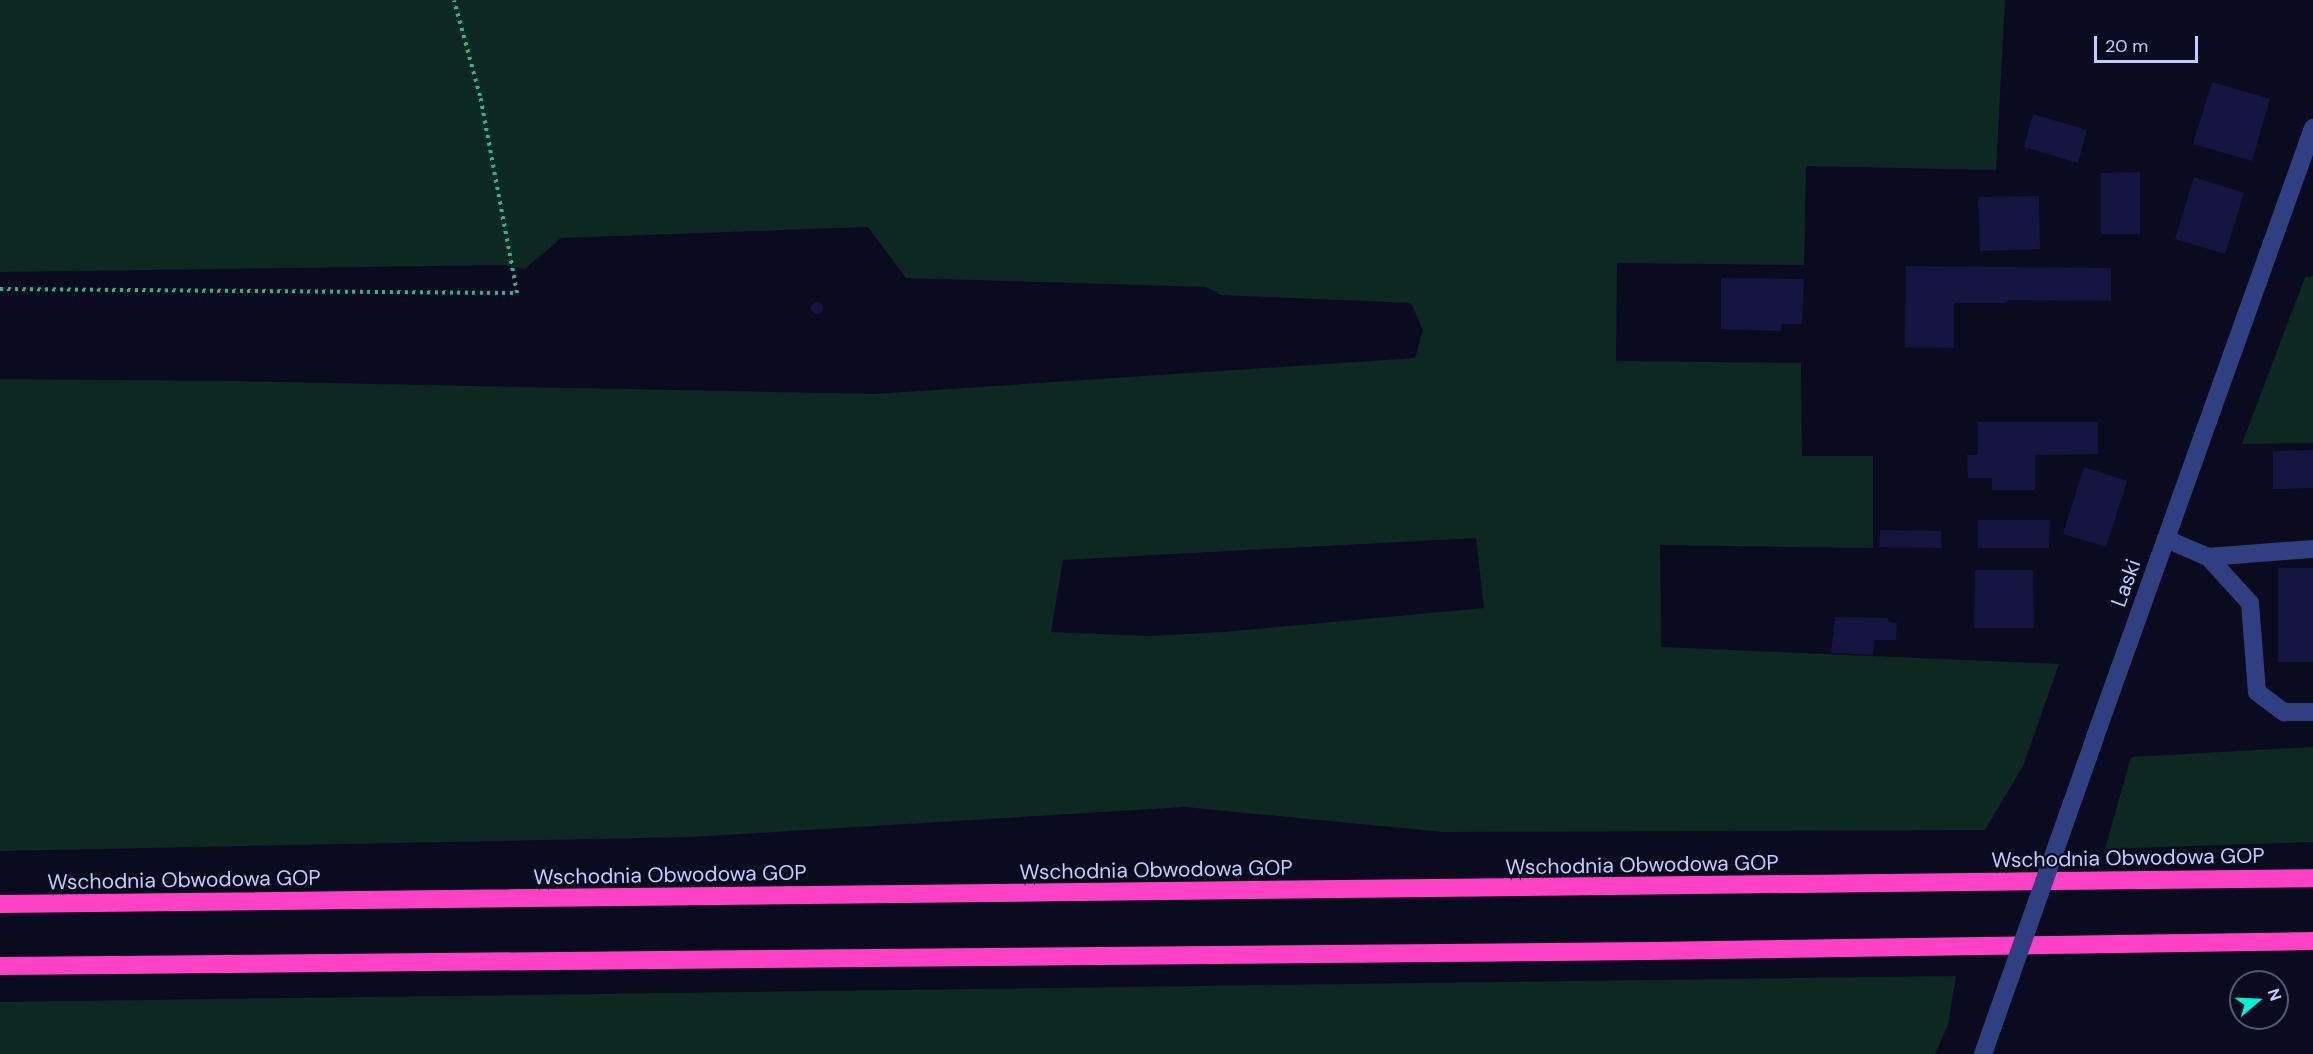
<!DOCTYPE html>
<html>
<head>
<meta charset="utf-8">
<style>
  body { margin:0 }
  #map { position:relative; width:2313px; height:1054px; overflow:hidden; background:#0a0b1e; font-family:"DM Sans",sans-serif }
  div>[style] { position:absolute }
  .green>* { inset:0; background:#0c2821 }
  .building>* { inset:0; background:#141540 }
  .round { border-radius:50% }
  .path>* { height:4px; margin-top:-2px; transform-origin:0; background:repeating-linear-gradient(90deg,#21b98e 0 3px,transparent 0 7.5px) }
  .minor>* { height:18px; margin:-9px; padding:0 9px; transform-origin:9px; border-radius:9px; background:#303f82 }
  .highway>* { height:18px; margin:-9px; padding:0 9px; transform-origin:9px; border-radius:9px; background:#ff41c6 }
  .minor-bridge>* { height:18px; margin:-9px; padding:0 9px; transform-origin:9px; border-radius:9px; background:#303f82 }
  span { translate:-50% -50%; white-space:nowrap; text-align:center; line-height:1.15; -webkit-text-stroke:4.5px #0a0b1e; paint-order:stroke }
  .street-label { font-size:21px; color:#c6ccff }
  .north { position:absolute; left:2229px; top:970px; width:60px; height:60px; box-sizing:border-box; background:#0a0b1e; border:2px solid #555878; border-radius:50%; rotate:71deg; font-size:16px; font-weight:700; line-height:24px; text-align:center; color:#c6ccff }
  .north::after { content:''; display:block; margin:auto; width:21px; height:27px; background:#00f1d4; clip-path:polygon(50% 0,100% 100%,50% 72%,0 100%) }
  .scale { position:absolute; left:2094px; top:36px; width:104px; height:27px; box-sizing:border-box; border:3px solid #c6ccff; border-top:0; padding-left:8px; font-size:18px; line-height:21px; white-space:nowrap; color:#c6ccff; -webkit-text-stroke:4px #0a0b1e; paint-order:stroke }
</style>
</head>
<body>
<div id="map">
  <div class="green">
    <div style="clip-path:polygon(evenodd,0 0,2005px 0,1996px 170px,1806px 166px,1804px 265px,1617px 263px,1616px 361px,1801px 363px,1802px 456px,1873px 456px,1873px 548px,1660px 545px,1661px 647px,2059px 664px,2023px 766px,1985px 830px,1443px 832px,1185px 807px,692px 837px,0 851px,0 379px,228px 381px,874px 394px,1415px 358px,1423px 330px,1411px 303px,1221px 295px,1206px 287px,906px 278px,868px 227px,561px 238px,525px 269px,504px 265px,0 272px,0 0,1476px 538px,1484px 608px,1223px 632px,1149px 636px,1051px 632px,1063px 560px,1476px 538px)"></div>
    <div style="clip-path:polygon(2313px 276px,2313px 443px,2242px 444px,2305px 277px)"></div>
    <div style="clip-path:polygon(2313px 747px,2313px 842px,2105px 849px,2131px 757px)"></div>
    <div style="clip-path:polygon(1956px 976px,1948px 1025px,1935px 1054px,0 1054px,0 1002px)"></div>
  </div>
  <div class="building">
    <div style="clip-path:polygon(2212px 82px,2270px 99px,2252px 161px,2193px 144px)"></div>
    <div style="clip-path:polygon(2033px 114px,2087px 130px,2078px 163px,2024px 147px)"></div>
    <div style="clip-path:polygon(2140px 172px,2140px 234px,2101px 234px,2101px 173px)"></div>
    <div style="clip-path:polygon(2194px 177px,2244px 193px,2225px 254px,2175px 239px)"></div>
    <div style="clip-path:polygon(2039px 196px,2040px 249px,1980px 251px,1978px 197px)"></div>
    <div style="clip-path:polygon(1906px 266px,2111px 268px,2111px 301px,2009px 300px,2005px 303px,1954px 303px,1954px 348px,1905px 347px)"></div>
    <div style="clip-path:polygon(1721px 278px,1804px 279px,1802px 324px,1782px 324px,1781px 331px,1721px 329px)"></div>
    <div class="round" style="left:811px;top:302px;width:12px;height:12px"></div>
    <div style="clip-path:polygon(1978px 422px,2098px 422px,2098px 454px,2035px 455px,2035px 490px,1992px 490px,1992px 478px,1968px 478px,1967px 455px,1978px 455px)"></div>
    <div style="clip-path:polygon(2313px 450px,2313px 488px,2273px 489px,2273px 451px)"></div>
    <div style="clip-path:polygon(2084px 467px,2127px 481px,2106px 547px,2063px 534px)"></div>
    <div style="clip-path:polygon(1978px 520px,2050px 520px,2049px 548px,1978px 548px)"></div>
    <div style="clip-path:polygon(1880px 530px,1941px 531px,1942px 548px,1879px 547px)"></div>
    <div style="clip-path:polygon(2278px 568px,2313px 568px,2313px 662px,2278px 662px)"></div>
    <div style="clip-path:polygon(1975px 570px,2033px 570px,2034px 628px,1974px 628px)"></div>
    <div style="clip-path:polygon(1835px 617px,1888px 618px,1889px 622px,1897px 623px,1896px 640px,1874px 640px,1873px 655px,1831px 653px)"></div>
  </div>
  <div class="path">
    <div style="left:0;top:289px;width:517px;rotate:0.44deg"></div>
    <div style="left:517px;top:293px;width:200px;rotate:-100.6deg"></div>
    <div style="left:480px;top:96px;width:99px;rotate:-105.2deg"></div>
  </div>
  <div class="minor">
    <div style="left:2166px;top:539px;width:46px;rotate:23.2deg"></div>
    <div style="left:2208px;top:557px;width:62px;rotate:47.6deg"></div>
    <div style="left:2250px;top:603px;width:89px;rotate:85.5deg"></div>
    <div style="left:2257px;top:692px;width:34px;rotate:37deg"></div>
    <div style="left:2284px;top:712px;width:29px"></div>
    <div style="left:2208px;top:557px;width:105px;rotate:-4.4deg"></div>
    <div style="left:2095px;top:737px;width:647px;rotate:-70.3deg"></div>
  </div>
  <div class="highway">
    <div style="left:0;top:904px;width:2313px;rotate:-0.64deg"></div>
    <div style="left:0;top:966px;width:1650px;rotate:-0.52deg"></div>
    <div style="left:1650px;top:951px;width:663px;rotate:-0.86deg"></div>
  </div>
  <div class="minor-bridge">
    <div style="left:1983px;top:1054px;width:336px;rotate:-70.5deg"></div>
  </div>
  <div class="street-label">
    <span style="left:2126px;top:583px;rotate:-70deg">Laski</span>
    <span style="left:2128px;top:858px;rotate:-1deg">Wschodnia Obwodowa GOP</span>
    <span style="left:1642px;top:865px;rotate:-1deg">Wschodnia Obwodowa GOP</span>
    <span style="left:1156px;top:870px;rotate:-1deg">Wschodnia Obwodowa GOP</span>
    <span style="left:670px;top:875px;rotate:-1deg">Wschodnia Obwodowa GOP</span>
    <span style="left:184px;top:880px;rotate:-1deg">Wschodnia Obwodowa GOP</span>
  </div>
  <div class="north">N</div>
  <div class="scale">20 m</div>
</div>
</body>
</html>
